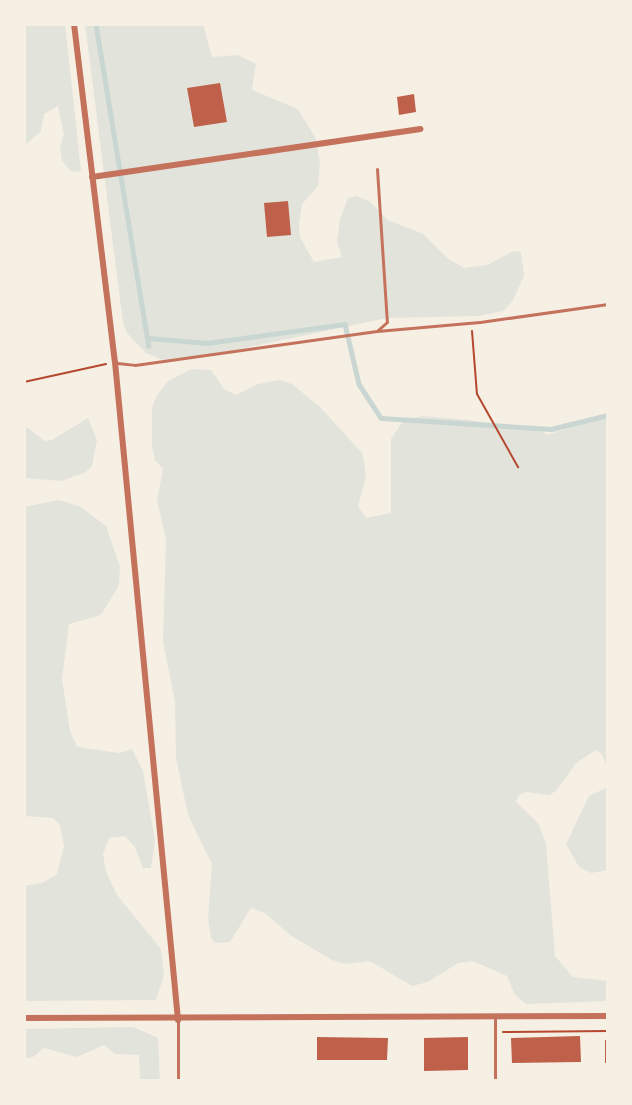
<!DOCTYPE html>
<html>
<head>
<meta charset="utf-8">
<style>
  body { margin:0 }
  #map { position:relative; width:632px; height:1105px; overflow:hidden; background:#f6efe4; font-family:"Open Sans",sans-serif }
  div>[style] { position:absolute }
  .green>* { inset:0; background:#e2e4dc }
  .stream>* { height:4.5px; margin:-2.25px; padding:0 2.25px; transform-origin:2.25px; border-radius:2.25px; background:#c9d6d2 }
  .building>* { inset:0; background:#bf614a }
  .path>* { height:2px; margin:-1px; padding:0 1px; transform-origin:1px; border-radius:1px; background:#b5482f }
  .service>* { height:3px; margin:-1.5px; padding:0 1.5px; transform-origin:1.5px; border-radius:1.5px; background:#c5725c }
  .minor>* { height:6px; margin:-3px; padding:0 3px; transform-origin:3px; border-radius:3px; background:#c5725c }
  span { translate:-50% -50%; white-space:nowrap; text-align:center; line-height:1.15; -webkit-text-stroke:5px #f6efe4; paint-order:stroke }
  .frame { position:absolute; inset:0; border:26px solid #f6efe4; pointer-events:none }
</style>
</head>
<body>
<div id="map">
  <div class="green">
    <div style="clip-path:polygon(24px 24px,65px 24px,81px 171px,72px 172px,62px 161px,60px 147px,64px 135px,58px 106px,44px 114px,41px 131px,24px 146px)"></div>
    <div style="clip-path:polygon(85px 24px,203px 24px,212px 57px,238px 55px,256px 64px,252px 90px,298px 109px,315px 137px,320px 162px,318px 186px,302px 204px,299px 224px,300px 237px,314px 262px,342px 257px,337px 242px,340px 219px,348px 198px,356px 196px,369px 201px,388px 220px,423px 234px,447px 258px,464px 268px,487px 265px,514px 251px,521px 252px,524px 276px,512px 302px,503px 311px,479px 316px,387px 318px,226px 352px,163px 360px,146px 353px,127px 333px,123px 323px)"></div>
    <div style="clip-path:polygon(191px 369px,211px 370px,224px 389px,236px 395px,258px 384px,279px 380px,292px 384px,319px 406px,363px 454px,366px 477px,358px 506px,366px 518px,391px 513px,391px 439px,404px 420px,423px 416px,469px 420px,541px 430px,547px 435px,602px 417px,608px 418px,608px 769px,602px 754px,596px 750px,576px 763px,556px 791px,549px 795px,526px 792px,519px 795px,516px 802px,538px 823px,546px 844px,555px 956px,573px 977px,608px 981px,608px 1001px,526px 1004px,515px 995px,507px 976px,473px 961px,458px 963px,428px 982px,412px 986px,370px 961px,346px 964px,332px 960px,290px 935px,265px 913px,251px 908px,230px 942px,215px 943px,211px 938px,208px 918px,212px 864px,188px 815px,176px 758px,175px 702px,163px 642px,166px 540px,157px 500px,163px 469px,155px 460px,152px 447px,152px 408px,156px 397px,167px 382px)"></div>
    <div style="clip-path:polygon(88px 418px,97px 440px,92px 466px,86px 472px,61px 481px,24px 478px,24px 425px,45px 441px,52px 440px)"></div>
    <div style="clip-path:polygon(59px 500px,81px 507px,106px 526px,120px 567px,119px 585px,101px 615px,69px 624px,62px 679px,70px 731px,77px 747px,119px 753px,132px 749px,143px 771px,155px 841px,151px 868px,143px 868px,135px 847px,125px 836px,109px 838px,103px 854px,106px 872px,117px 895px,161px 949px,164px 975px,156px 1000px,24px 1001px,24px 886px,42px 883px,57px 874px,64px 846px,60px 825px,53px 818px,24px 816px,24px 507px)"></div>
    <div style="clip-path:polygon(608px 787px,608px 870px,591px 873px,579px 867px,566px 844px,589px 796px)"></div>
    <div style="clip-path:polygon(133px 1027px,158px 1038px,160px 1081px,140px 1081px,139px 1055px,115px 1054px,104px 1045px,77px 1057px,44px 1048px,33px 1057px,24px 1058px,24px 1029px)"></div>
  </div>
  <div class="stream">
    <div style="left:96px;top:24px;width:326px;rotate:80.7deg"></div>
    <div style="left:148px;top:338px;width:59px;rotate:4.8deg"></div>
    <div style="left:207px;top:343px;width:139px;rotate:-7.8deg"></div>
    <div style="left:345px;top:324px;width:62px;rotate:76.9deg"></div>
    <div style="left:359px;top:384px;width:40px;rotate:57.1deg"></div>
    <div style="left:381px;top:418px;width:170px;rotate:3.7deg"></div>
    <div style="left:551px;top:429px;width:59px;rotate:-13.8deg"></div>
  </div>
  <div class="building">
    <div style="clip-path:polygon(220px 83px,227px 122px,194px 127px,187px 88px)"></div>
    <div style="clip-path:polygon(414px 94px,416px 112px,399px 115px,397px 97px)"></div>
    <div style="clip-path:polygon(288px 201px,291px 235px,267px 237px,264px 203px)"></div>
    <div style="clip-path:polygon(580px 1036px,581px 1062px,512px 1063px,511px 1038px)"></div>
    <div style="clip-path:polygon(317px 1037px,388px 1038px,387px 1060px,317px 1060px)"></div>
    <div style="clip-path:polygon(468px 1037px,468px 1070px,424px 1071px,424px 1038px)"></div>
    <div style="clip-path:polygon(605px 1040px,608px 1040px,608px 1063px,605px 1063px)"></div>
  </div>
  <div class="path">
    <div style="left:472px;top:331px;width:63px;rotate:85.5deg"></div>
    <div style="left:477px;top:394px;width:84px;rotate:60.7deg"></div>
    <div style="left:24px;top:382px;width:84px;rotate:-12.4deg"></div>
    <div style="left:503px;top:1032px;width:105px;rotate:-0.5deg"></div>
  </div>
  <div class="service">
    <div style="left:377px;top:169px;width:153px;rotate:86.3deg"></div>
    <div style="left:387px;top:322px;width:13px;rotate:138deg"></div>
    <div style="left:117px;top:363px;width:18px;rotate:6deg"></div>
    <div style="left:135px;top:365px;width:244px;rotate:-8deg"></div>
    <div style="left:377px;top:331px;width:103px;rotate:-5deg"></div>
    <div style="left:480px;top:322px;width:129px;rotate:-8deg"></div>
    <div style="left:495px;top:1018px;width:63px;rotate:90deg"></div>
    <div style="left:178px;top:1081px;width:61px;rotate:-90deg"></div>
  </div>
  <div class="minor">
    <div style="left:74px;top:24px;width:340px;rotate:83.1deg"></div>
    <div style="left:115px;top:362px;width:661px;rotate:84.53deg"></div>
    <div style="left:92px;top:177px;width:332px;rotate:-8.3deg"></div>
    <div style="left:24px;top:1018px;width:584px;rotate:-0.2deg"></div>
  </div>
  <div class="frame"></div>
</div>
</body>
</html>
